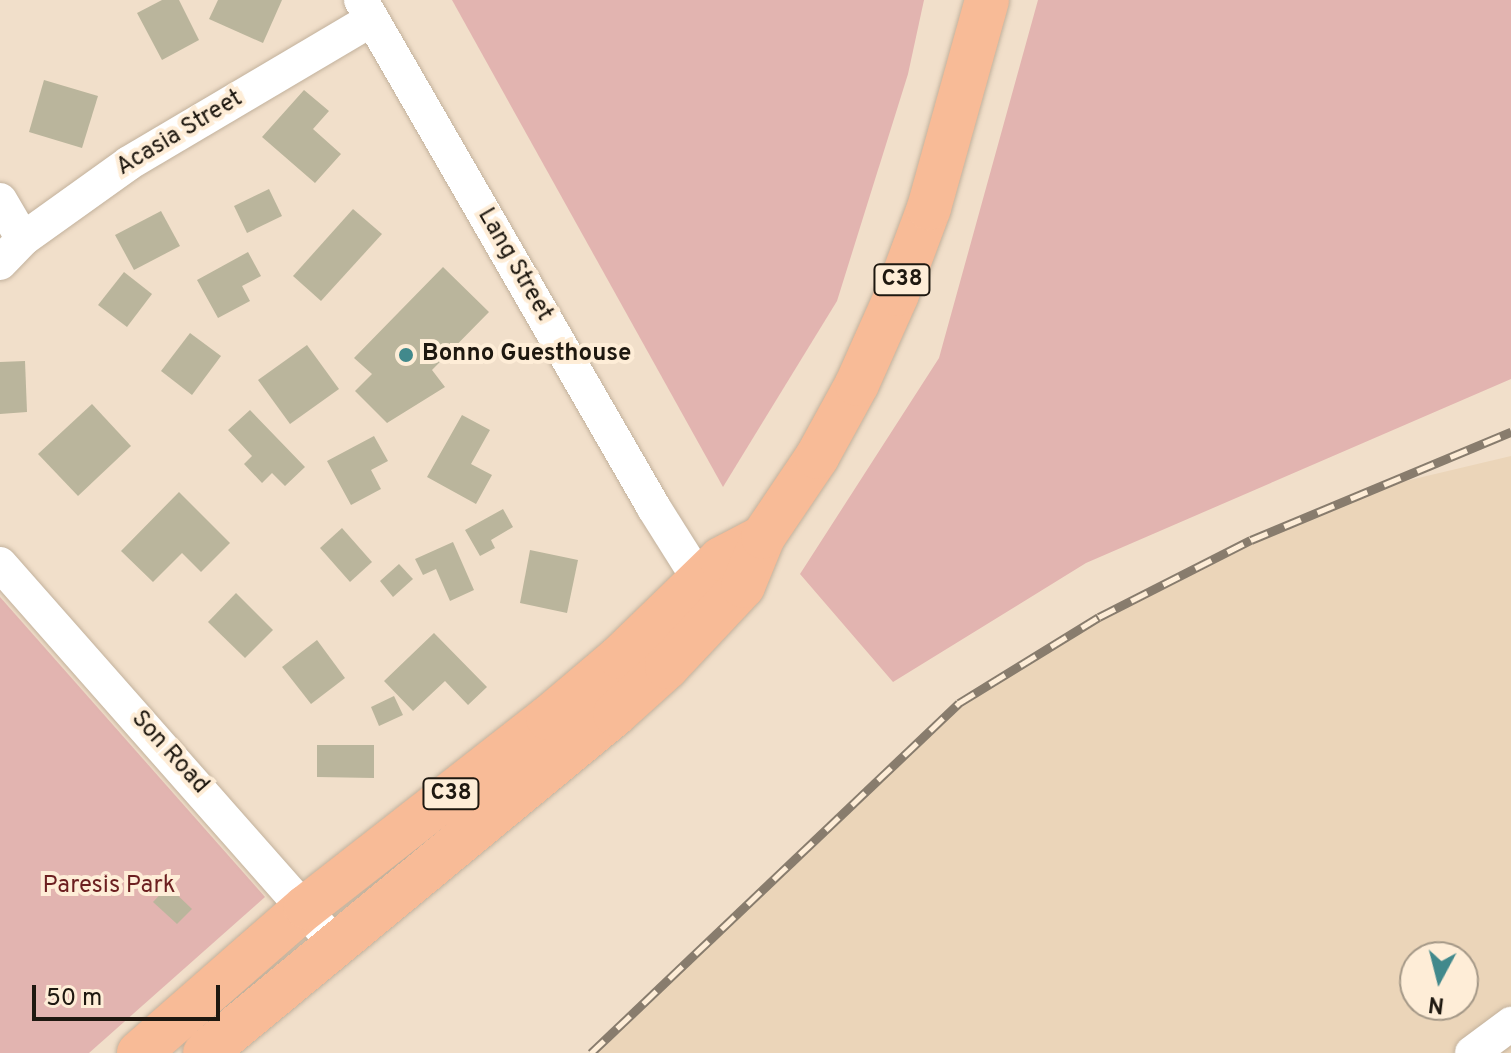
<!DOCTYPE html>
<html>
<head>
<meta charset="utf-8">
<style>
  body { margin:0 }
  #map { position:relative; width:1511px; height:1053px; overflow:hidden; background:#f1dfca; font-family:Overpass,sans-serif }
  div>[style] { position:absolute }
  .built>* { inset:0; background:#ebd5b9 }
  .green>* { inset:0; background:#e2b4b0 }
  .building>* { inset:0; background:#bab59c }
  .roads { filter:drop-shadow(0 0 2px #c2b19c) drop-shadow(0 0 2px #c2b19c) }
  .minor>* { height:34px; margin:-17px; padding:0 17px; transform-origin:17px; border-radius:17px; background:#fff }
  .major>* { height:44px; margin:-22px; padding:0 22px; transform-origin:22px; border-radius:22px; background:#f8bb97 }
  .rail>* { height:9px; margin-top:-4.5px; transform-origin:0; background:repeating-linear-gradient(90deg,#feedd7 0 18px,#887c6d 0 36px); box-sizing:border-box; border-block:2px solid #887c6d }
  .dots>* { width:22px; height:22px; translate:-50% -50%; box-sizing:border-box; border:4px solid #feedd7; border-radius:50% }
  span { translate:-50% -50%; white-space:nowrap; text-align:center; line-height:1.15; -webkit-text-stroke:8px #feedd7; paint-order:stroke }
  .shield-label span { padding:2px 6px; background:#feedd7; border:2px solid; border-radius:6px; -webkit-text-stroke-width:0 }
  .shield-label { font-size:22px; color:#1e1810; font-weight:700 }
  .street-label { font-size:24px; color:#1e1810 }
  .poi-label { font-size:24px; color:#1e1810; font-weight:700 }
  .left { translate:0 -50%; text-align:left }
  .park-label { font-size:24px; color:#6c1f20 }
  .north { position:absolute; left:1399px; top:941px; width:80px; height:80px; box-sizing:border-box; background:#feedd7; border:2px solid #a49887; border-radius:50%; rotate:187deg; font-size:22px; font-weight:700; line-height:32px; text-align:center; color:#1e1810 }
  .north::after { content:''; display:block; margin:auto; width:28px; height:36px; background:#41898c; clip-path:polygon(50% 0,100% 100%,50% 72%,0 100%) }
  .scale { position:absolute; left:32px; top:985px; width:188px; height:36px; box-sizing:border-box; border:4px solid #1e1810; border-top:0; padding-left:10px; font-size:24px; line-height:28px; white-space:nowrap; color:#1e1810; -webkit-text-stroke:6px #feedd7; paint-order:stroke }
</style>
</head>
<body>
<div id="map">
  <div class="built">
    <div style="clip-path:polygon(evenodd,1511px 456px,1511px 1053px,592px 1053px,959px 703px,1099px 617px,1251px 540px,1376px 488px,1511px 456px,1415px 957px,1463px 957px,1463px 1005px,1415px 1005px,1415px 957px)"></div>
  </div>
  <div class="green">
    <div style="clip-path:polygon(452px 0,924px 0,908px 74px,837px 301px,723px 487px)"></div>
    <div style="clip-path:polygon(1038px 0,1511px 0,1511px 379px,1086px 563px,893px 682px,800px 574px,939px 358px)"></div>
    <div style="clip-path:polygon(0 597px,265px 897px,89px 1053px,0 1053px)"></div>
  </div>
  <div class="building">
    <div style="clip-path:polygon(162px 0,179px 0,199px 40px,162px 60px,137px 13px)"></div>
    <div style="clip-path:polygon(218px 0,282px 0,263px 43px,209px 19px)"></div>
    <div style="clip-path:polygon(44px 80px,98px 96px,82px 148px,29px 132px)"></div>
    <div style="clip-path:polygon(304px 90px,329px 111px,313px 129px,341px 154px,315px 183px,262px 137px)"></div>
    <div style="clip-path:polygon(269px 189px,282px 216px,247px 233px,234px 206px)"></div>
    <div style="clip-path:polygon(353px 209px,382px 234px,321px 301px,293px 276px)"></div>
    <div style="clip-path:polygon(161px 211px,180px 246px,134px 270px,115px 235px)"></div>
    <div style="clip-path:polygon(248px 252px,261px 276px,242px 286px,250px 301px,218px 318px,197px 280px)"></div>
    <div style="clip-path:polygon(443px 267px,489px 312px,432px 370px,445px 387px,387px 423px,355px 391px,372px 374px,354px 358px)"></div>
    <div style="clip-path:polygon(124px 272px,152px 294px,127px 327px,98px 305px)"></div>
    <div style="clip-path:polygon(190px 333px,221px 356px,192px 395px,161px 371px)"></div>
    <div style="clip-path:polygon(307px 345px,339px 389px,290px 424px,258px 380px)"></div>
    <div style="clip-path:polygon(25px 361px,27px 412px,0 414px,0 362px)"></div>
    <div style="clip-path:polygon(92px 404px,131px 446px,78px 496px,38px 454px)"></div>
    <div style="clip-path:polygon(250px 410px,305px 467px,285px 486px,272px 473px,262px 483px,244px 464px,252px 456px,228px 430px)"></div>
    <div style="clip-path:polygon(462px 415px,490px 430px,471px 464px,492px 475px,476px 504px,427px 477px)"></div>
    <div style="clip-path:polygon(374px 436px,388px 461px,371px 470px,381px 489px,351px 505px,327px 461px)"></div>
    <div style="clip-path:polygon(179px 492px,230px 543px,201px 572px,182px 553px,153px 582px,121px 551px)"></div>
    <div style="clip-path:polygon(503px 509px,513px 527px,491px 540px,495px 548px,480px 556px,465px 530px)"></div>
    <div style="clip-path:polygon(342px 528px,372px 562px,350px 582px,320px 548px)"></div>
    <div style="clip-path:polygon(453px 542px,474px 590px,450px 601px,436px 569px,423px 575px,415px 559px)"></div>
    <div style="clip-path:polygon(530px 550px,578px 560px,567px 613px,520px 603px)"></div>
    <div style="clip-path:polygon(399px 564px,413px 579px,393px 597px,380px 581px)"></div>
    <div style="clip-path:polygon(236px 593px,273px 630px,245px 658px,208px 622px)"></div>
    <div style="clip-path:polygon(434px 633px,487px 687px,468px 705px,445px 681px,413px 711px,384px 681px)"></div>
    <div style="clip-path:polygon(317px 640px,345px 678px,311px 704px,282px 667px)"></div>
    <div style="clip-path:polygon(394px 696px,403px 715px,379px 726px,371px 707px)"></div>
    <div style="clip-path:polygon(317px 745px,374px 745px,374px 778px,317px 777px)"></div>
    <div style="clip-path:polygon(168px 886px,192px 909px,177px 924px,153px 902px)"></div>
  </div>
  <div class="roads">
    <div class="minor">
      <div style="left:361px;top:0;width:586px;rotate:60.02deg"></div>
      <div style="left:654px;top:508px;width:109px;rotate:57.8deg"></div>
      <div style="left:0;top:200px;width:45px;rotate:59.5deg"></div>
      <div style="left:0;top:263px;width:33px;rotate:-46deg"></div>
      <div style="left:23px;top:239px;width:130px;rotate:-35.6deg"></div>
      <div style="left:129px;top:163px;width:281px;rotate:-30.6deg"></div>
      <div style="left:0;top:564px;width:507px;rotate:48.6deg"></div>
      <div style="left:1472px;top:1053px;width:49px;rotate:-36.6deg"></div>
    </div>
    <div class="major">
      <div style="left:139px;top:1053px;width:222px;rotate:-41.2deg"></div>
      <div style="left:306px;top:907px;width:307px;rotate:-38deg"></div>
      <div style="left:548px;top:718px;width:94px;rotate:-40.3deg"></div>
      <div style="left:620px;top:657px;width:141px;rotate:-44.1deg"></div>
      <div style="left:721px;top:559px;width:47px;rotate:-27.6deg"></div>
      <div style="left:205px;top:1053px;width:532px;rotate:-39.58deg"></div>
      <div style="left:615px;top:714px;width:70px;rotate:-42.1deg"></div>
      <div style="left:667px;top:667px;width:111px;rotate:-46.8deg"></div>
      <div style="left:743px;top:586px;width:53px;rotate:-67.8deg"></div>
      <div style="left:763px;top:537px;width:97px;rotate:-56deg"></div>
      <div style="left:817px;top:457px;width:83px;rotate:-61.3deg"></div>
      <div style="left:857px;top:384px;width:98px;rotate:-66deg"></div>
      <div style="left:897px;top:294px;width:92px;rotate:-69.6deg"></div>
      <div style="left:929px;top:208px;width:216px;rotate:-74.4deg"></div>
    </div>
  </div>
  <div class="rail">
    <div style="left:591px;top:1053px;width:508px;rotate:-43.56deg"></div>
    <div style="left:959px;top:703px;width:164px;rotate:-31.6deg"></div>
    <div style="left:1099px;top:617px;width:170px;rotate:-26.9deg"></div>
    <div style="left:1251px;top:540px;width:282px;rotate:-22.6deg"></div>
  </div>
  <div class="dots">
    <div style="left:406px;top:355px;background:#41898c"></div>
  </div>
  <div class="shield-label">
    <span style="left:902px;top:280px">C38</span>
    <span style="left:451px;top:794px">C38</span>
  </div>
  <div class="street-label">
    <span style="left:180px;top:134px;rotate:-31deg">Acasia Street</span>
    <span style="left:514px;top:265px;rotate:60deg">Lang Street</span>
    <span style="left:169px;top:753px;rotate:48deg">Son Road</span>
  </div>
  <div class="poi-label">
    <span class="left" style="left:422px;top:355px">Bonno Guesthouse</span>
  </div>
  <div class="park-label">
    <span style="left:109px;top:887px">Paresis Park</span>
  </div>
  <div class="north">N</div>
  <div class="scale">50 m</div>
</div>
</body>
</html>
